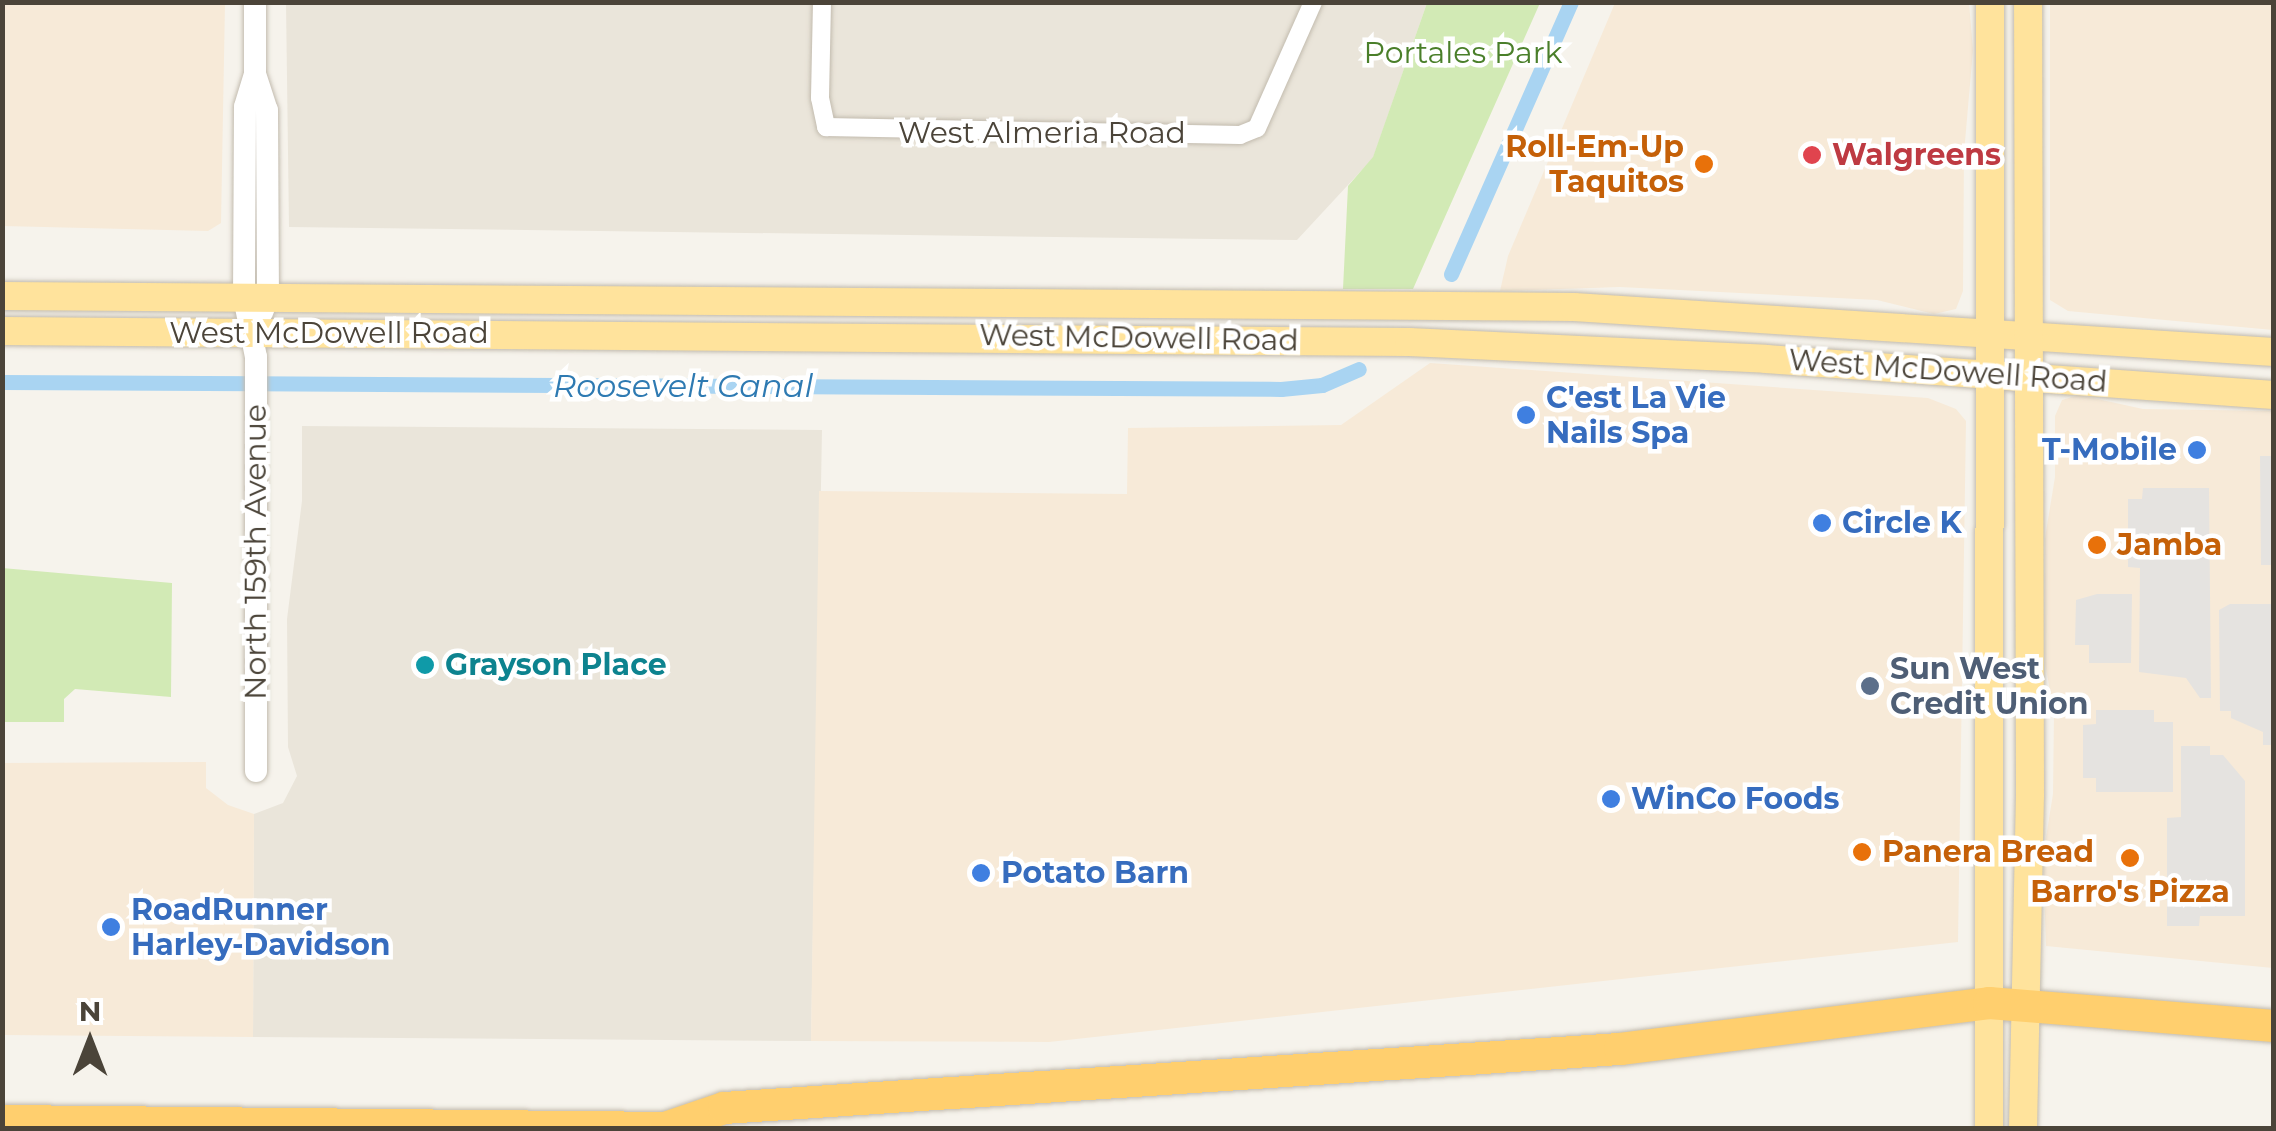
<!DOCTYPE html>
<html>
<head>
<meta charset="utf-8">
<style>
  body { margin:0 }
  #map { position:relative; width:2276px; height:1131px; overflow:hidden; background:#f6f3ec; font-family:Montserrat,sans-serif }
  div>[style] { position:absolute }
  .residential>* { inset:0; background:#eae5da }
  .commercial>* { inset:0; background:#f7ead8 }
  .green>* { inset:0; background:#d2eab5 }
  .parking>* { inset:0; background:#e5e3e0 }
  .canal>* { height:15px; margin:-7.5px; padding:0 7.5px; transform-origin:7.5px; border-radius:7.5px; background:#a9d4f2 }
  .roads { filter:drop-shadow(0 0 2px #c2bbae) drop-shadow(0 0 2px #c2bbae) }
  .minor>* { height:18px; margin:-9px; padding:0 9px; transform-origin:9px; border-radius:9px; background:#fff }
  .tertiary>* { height:22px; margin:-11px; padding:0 11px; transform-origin:11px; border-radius:11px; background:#fff }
  .primary>* { height:28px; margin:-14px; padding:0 14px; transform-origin:14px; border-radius:14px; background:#ffe39c }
  .motorway>* { height:32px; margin:-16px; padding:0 16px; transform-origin:16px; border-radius:16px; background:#ffcf6e }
  .dots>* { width:28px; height:28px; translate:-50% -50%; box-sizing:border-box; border:5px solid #fff; border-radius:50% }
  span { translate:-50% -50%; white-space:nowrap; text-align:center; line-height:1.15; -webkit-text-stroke:9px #fff; paint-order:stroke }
  .park-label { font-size:30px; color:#4a7f2a }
  .street-label { font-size:30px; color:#4b4439 }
  .food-label { font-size:30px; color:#c56008; font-weight:700 }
  .right { translate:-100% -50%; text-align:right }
  .left { translate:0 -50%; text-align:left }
  .health-label { font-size:30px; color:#be3a42; font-weight:700 }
  .shop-label { font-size:30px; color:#366cbe; font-weight:700 }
  .culture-label { font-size:30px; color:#0d838f; font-weight:700 }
  .service-label { font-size:30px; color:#4e5e75; font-weight:700 }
  .water-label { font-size:32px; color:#2e7ab2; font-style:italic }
  .frame { position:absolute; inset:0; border:5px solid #4b4439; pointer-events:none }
  .north { position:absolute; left:40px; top:991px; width:100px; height:100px; -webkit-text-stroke:8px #fff; paint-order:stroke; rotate:0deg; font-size:28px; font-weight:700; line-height:40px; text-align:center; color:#4b4439 }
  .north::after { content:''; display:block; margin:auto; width:35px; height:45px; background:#4b4439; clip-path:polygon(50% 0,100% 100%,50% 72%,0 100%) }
</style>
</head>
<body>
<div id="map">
  <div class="residential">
    <div style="clip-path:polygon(286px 3px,1427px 3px,1373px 158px,1297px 240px,289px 227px)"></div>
    <div style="clip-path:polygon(302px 426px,822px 430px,811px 1041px,253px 1037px,254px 814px,283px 803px,297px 776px,288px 747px,287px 619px,302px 501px)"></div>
  </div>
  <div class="commercial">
    <div style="clip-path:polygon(3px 2px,225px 3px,221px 223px,208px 231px,3px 226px)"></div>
    <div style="clip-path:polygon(1615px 3px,1969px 3px,1973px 50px,1964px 153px,1963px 291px,1956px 309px,1934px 314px,1877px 300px,1620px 287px,1500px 291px,1508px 256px)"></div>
    <div style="clip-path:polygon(2050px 3px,2273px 3px,2273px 330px,2068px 311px,2050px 300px)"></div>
    <div style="clip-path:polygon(1430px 363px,1928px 398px,1956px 409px,1966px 421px,1958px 942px,1049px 1042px,811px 1041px,819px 491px,1127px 494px,1128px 428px,1341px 425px)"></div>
    <div style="clip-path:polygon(2079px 395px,2143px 409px,2273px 411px,2273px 968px,2046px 946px,2043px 856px,2053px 794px,2054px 713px,2045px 663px,2045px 538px,2055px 477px,2055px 416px,2062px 400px)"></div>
    <div style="clip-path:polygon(206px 762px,206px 788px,228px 805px,254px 814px,253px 1037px,3px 1035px,3px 763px)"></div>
  </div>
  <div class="green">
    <div style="clip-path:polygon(1427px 3px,1540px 3px,1413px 289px,1343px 289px,1348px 186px,1373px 157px)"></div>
    <div style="clip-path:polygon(2px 568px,172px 583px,171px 697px,75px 689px,64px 699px,64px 722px,3px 722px)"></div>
  </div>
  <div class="parking">
    <div style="clip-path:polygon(2273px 446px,2273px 565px,2261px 565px,2260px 456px,2273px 456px)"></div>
    <div style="clip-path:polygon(2143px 488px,2209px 488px,2211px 698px,2200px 698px,2186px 678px,2139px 672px,2140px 568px,2128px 567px,2128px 499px,2142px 499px)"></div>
    <div style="clip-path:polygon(2097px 594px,2132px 594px,2131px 663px,2089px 663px,2089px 645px,2075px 645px,2076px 600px)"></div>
    <div style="clip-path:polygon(2230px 604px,2273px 604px,2273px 745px,2263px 745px,2263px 732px,2231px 718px,2231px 711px,2220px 711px,2219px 610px)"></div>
    <div style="clip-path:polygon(2096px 710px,2154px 710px,2154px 722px,2173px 722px,2173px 792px,2096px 792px,2096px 778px,2083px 778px,2083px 725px,2096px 724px)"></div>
    <div style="clip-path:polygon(2181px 746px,2210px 746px,2210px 755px,2223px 755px,2245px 781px,2245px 916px,2200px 916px,2199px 926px,2167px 926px,2167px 818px,2181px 817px)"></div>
  </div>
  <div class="canal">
    <div style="left:1451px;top:274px;width:297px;rotate:-66.2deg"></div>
    <div style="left:2px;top:382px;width:1279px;rotate:0.31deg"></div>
    <div style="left:1281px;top:389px;width:41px;rotate:-5.6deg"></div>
    <div style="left:1322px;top:385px;width:40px;rotate:-23.4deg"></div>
  </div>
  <div class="roads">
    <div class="minor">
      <div style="left:822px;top:2px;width:96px;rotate:91.2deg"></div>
      <div style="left:820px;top:98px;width:30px;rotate:78deg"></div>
      <div style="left:826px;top:127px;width:414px;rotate:1.1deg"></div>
      <div style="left:1240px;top:135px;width:18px;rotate:-22deg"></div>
      <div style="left:1257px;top:128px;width:138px;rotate:-66deg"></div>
    </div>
    <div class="tertiary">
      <div style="left:255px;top:2px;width:72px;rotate:90deg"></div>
      <div style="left:255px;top:74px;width:34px;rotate:107deg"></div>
      <div style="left:245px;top:107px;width:190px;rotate:90.3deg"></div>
      <div style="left:244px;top:297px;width:61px;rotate:78.7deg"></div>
      <div style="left:256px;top:357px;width:414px;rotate:90deg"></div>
      <div style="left:255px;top:74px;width:38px;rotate:72deg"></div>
      <div style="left:267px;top:110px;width:187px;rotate:89.7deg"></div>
      <div style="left:268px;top:297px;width:17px;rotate:111deg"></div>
    </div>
    <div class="primary">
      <div style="left:2px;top:296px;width:1572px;rotate:0.4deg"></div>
      <div style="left:1574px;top:307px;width:701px;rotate:3.68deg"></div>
      <div style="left:2px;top:331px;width:1407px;rotate:0.45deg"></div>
      <div style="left:1409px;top:342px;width:357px;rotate:2.7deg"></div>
      <div style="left:1766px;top:359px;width:509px;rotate:4.05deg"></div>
      <div style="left:1989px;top:1128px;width:1126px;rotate:-89.95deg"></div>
      <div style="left:2023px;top:1128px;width:333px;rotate:-88.8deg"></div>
      <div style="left:2030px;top:795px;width:793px;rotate:-90.14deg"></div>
    </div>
    <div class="motorway">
      <div style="left:2px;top:1121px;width:674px;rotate:0.6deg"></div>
      <div style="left:665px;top:1128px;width:62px;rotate:-18.7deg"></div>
      <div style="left:724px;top:1108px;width:898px;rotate:-3.77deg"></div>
      <div style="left:1620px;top:1049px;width:372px;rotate:-7.1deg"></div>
      <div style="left:1989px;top:1003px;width:286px;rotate:4.6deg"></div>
    </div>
  </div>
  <div class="dots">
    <div style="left:1812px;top:155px;background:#e0444e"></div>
    <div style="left:1704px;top:164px;background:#e8710a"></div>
    <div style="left:1526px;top:415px;background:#3f7fe0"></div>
    <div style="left:2197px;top:450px;background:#3f7fe0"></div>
    <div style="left:1822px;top:523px;background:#3f7fe0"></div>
    <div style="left:2097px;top:545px;background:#e8710a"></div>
    <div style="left:425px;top:665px;background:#0f9aa8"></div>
    <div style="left:1870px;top:686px;background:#5c6f8a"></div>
    <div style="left:1611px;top:799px;background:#3f7fe0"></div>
    <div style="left:1862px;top:852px;background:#e8710a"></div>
    <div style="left:2130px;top:858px;background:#e8710a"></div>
    <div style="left:981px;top:873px;background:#3f7fe0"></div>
    <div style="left:111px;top:927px;background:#3f7fe0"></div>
  </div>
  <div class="park-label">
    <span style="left:1463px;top:53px">Portales Park</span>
  </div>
  <div class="street-label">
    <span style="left:1042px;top:133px">West Almeria Road</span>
    <span style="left:329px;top:333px">West McDowell Road</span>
    <span style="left:1139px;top:338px;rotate:1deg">West McDowell Road</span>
    <span style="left:1948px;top:371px;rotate:4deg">West McDowell Road</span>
    <span style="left:256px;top:552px;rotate:-90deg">North 159th Avenue</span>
  </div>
  <div class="food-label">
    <span class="right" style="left:1684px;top:164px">Roll-Em-Up<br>Taquitos</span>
    <span class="left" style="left:2117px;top:545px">Jamba</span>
    <span class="left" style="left:1882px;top:852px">Panera Bread</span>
    <span style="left:2130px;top:892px">Barro's Pizza</span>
  </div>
  <div class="health-label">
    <span class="left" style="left:1832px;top:155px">Walgreens</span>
  </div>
  <div class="shop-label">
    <span class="left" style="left:1546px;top:415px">C'est La Vie<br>Nails Spa</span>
    <span class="right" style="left:2177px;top:450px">T-Mobile</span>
    <span class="left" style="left:1842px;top:523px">Circle K</span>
    <span class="left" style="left:1631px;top:799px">WinCo Foods</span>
    <span class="left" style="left:1001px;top:873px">Potato Barn</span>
    <span class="left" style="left:131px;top:927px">RoadRunner<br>Harley-Davidson</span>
  </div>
  <div class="culture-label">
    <span class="left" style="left:445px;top:665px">Grayson Place</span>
  </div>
  <div class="service-label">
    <span class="left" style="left:1890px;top:686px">Sun West<br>Credit Union</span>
  </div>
  <div class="water-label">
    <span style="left:683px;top:386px">Roosevelt Canal</span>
  </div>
  <div class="frame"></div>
  <div class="north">N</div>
</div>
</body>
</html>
